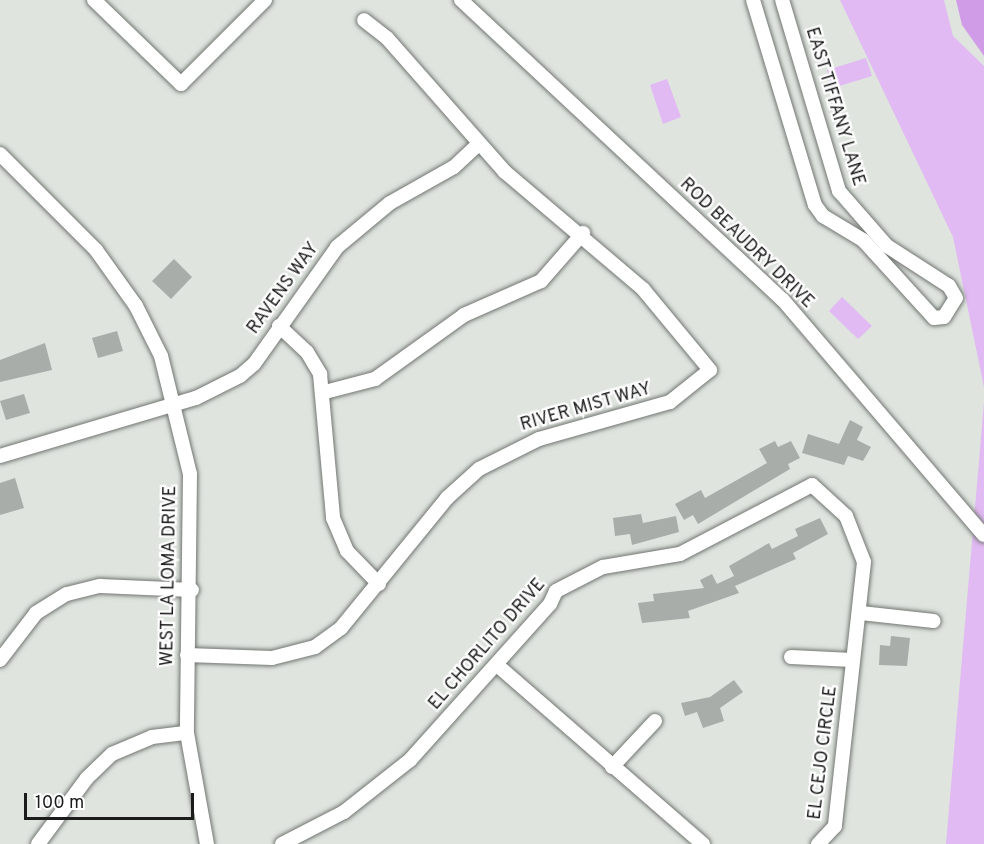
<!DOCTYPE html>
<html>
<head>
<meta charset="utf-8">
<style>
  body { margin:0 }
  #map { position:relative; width:984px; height:844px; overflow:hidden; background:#dfe4df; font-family:Overpass,sans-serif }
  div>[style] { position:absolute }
  .green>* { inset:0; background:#e1b9f3 }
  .water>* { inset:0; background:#d19ce7 }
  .building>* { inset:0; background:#a9ada9 }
  .roads { filter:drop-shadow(0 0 2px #727672) drop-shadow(0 0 2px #727672) }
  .minor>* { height:14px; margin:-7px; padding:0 7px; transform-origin:7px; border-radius:7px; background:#fff }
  span { translate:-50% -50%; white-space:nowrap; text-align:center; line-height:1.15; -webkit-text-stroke:4.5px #fff; paint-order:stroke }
  .street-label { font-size:18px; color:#1a1b1a }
  .scale { position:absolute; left:24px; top:793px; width:170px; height:27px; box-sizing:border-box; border:3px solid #1a1b1a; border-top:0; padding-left:8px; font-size:18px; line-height:21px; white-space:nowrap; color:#1a1b1a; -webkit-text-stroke:4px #fff; paint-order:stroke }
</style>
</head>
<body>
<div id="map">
  <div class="green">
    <div style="clip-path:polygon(840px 0,944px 0,953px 36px,984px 66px,984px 387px,953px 237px)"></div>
    <div style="clip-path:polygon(866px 58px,872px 76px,833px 88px,827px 70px)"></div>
    <div style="clip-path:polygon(667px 79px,681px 117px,663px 124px,650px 85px)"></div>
    <div style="clip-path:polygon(842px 297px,872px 326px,858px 339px,829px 311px)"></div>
    <div style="clip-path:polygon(984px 403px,984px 844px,946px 844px)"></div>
  </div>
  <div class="water">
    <div style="clip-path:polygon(956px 0,984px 0,984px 56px,962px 25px)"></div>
  </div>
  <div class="building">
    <div style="clip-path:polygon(174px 259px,192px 277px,171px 299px,152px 281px)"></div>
    <div style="clip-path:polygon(117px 331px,123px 351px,98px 358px,92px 338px)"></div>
    <div style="clip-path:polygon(45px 343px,52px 370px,0 382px,0 360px)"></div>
    <div style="clip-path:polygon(24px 394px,30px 413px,6px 420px,0 401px)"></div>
    <div style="clip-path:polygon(850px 420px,863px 427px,857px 440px,871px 447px,863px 461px,848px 456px,844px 465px,802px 453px,808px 434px,839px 444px)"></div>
    <div style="clip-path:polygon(775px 441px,778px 447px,791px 441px,800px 458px,788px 464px,790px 469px,698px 524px,693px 515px,684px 520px,675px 504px,701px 490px,705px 498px,767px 463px,759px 449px)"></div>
    <div style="clip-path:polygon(15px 478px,24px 508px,0 515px,0 483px)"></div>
    <div style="clip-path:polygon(641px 514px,643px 523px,676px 516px,679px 532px,632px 545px,630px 534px,615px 536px,613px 518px)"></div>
    <div style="clip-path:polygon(820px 518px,828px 534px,793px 553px,796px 559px,735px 586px,739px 593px,688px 611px,690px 618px,642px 623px,638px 603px,654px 601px,653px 594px,704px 588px,700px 580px,712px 574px,717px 584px,734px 576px,729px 566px,769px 543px,772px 549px,798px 536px,795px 529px)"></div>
    <div style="clip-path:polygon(891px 636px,910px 638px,907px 666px,879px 665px,880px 645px,890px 646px)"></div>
    <div style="clip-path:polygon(734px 680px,743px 692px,720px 708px,724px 721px,703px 728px,697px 712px,685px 716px,681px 703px,710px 697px)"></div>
  </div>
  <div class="roads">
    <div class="minor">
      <div style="left:94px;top:0;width:121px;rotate:44deg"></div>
      <div style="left:181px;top:84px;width:119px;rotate:-45deg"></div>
      <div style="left:461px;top:0;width:440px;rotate:43deg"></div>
      <div style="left:783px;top:300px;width:309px;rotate:49.5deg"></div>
      <div style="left:753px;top:0;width:214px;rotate:73.2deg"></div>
      <div style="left:815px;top:205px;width:14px;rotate:54deg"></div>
      <div style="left:823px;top:216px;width:47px;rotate:31deg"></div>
      <div style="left:863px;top:240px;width:105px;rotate:47.7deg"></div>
      <div style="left:934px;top:318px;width:10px;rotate:-6deg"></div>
      <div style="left:944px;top:317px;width:22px;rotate:-58deg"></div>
      <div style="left:956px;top:298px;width:14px;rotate:-120deg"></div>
      <div style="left:949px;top:286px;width:74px;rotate:-147.2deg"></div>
      <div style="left:887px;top:246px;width:73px;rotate:-131.1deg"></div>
      <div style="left:839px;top:191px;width:199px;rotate:-106.6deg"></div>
      <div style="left:0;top:154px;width:136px;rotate:45deg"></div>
      <div style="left:96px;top:250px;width:69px;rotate:54.5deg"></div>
      <div style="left:136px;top:306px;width:56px;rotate:63.4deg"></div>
      <div style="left:161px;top:356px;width:122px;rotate:76.2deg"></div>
      <div style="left:190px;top:474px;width:259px;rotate:90.7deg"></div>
      <div style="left:187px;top:733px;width:113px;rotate:79.8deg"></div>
      <div style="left:279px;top:326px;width:38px;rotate:43deg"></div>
      <div style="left:307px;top:352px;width:26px;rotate:59deg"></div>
      <div style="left:320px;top:374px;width:145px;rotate:84.8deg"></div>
      <div style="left:333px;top:518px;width:36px;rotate:67deg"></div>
      <div style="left:347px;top:551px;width:46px;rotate:45.9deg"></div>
      <div style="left:325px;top:392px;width:52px;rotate:-14.6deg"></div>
      <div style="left:375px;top:379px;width:110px;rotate:-35.7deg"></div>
      <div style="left:464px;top:315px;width:84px;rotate:-23.8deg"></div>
      <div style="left:541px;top:281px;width:64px;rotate:-48.8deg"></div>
      <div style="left:0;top:456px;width:204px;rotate:-16.5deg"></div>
      <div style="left:196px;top:398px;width:49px;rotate:-26.6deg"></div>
      <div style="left:240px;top:376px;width:18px;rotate:-41deg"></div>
      <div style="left:254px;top:364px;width:143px;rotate:-54.6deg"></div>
      <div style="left:337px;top:247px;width:69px;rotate:-39.7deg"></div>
      <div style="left:390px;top:203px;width:73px;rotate:-29.4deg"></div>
      <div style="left:454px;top:167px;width:33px;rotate:-43deg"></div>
      <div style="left:861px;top:613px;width:73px;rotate:6.3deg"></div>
      <div style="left:187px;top:655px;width:85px;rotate:2deg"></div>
      <div style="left:272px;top:658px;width:44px;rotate:-14.3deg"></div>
      <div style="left:315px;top:647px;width:32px;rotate:-36deg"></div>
      <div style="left:341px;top:628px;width:168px;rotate:-50.8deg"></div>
      <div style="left:447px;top:498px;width:43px;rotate:-42.2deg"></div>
      <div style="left:479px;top:469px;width:67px;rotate:-26.6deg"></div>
      <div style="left:539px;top:439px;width:136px;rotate:-15.8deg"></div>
      <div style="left:670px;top:402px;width:51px;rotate:-38.7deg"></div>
      <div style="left:710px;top:370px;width:105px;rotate:-129.6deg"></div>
      <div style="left:643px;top:289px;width:181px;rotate:-139.7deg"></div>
      <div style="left:505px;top:172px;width:179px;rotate:-131.4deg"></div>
      <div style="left:387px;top:38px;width:29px;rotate:-142deg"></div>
      <div style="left:791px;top:657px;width:61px;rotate:2.8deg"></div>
      <div style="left:0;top:660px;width:59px;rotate:-52.5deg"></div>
      <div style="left:36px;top:613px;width:36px;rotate:-32deg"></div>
      <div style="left:67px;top:594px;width:34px;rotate:-14deg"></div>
      <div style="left:100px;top:586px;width:92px;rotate:2.5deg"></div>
      <div style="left:497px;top:665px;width:273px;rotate:41deg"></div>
      <div style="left:612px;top:767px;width:63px;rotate:-46.9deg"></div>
      <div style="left:38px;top:844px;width:82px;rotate:-53.4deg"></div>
      <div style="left:87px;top:778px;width:35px;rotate:-44deg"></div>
      <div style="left:112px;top:754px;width:43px;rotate:-23deg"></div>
      <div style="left:152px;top:737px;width:35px;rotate:-7deg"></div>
      <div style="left:282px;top:844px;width:70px;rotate:-27.3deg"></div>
      <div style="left:344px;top:812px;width:84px;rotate:-38.2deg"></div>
      <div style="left:410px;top:760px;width:210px;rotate:-48.1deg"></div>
      <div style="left:550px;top:604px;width:14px;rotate:-65deg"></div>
      <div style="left:556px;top:591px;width:53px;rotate:-27.1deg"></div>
      <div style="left:603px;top:567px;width:78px;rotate:-9.6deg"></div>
      <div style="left:680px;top:554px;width:149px;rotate:-27.6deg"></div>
      <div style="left:812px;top:485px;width:46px;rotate:42.4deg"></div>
      <div style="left:846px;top:516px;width:49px;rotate:68.6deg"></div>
      <div style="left:864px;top:562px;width:266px;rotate:96.3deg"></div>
      <div style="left:835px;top:826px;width:25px;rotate:133deg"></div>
    </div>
  </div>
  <div class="street-label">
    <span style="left:834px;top:107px;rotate:73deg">EAST TIFFANY LANE</span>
    <span style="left:746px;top:244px;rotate:44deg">ROD BEAUDRY DRIVE</span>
    <span style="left:284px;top:289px;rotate:-54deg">RAVENS WAY</span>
    <span style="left:586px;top:408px;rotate:-16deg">RIVER MIST WAY</span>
    <span style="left:170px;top:576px;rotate:-89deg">WEST LA LOMA DRIVE</span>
    <span style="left:488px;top:645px;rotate:-49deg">EL CHORLITO DRIVE</span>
    <span style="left:824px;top:753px;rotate:-83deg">EL CEJO CIRCLE</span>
  </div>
  <div class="scale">100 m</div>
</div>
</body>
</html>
